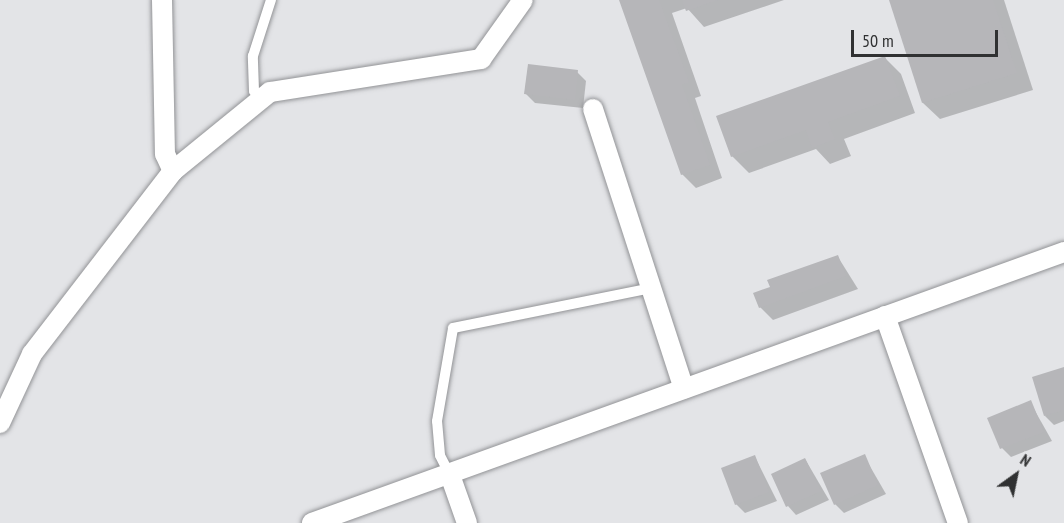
<!DOCTYPE html>
<html>
<head>
<meta charset="utf-8">
<style>
  body { margin:0 }
  #map { position:relative; width:1064px; height:523px; overflow:hidden; background:#e3e4e7; font-family:"PT Sans Narrow",sans-serif }
  div>[style] { position:absolute }
  .shadow>* { inset:0; background:#0003 }
  .building>* { inset:0; background:#b6b6b9 }
  .roads { filter:drop-shadow(0 0 2px #929396) drop-shadow(0 0 2px #929396) }
  .service>* { height:10px; margin:-5px; padding:0 5px; transform-origin:5px; border-radius:5px; background:#fff }
  .minor>* { height:20px; margin:-10px; padding:0 10px; transform-origin:10px; border-radius:10px; background:#fff }
  span { translate:-50% -50%; white-space:nowrap; text-align:center; line-height:1.15; -webkit-text-stroke:5px #e3e4e7; paint-order:stroke }
  .north { position:absolute; left:986px; top:445px; width:60px; height:60px; -webkit-text-stroke:4px #e3e4e7; paint-order:stroke; rotate:33deg; font-size:16px; font-weight:700; line-height:24px; text-align:center; color:#303132 }
  .north::after { content:''; display:block; margin:auto; width:21px; height:27px; background:#303132; clip-path:polygon(50% 0,100% 100%,50% 72%,0 100%) }
  .scale { position:absolute; left:851px; top:30px; width:147px; height:27px; box-sizing:border-box; border:3px solid #303132; border-top:0; padding-left:8px; font-size:18px; line-height:21px; white-space:nowrap; color:#303132; -webkit-text-stroke:4px #e3e4e7; paint-order:stroke }
</style>
</head>
<body>
<div id="map">
  <div class="shadow">
    <div style="clip-path:polygon(620px 0,784px 0,704px 27px,687px 8px,672px 13px,701px 96px,695px 98px,722px 178px,696px 188px,682px 174px)"></div>
    <div style="clip-path:polygon(891px 0,1004px 0,1033px 90px,940px 119px,923px 103px)"></div>
    <div style="clip-path:polygon(884px 57px,901px 74px,915px 113px,844px 139px,851px 156px,830px 164px,816px 149px,749px 173px,732px 156px)"></div>
    <div style="clip-path:polygon(577px 72px,586px 81px,583px 108px,535px 103px,526px 94px)"></div>
    <div style="clip-path:polygon(838px 257px,858px 289px,773px 320px,760px 307px)"></div>
    <div style="clip-path:polygon(1064px 369px,1064px 421px,1054px 425px,1045px 416px)"></div>
    <div style="clip-path:polygon(1030px 402px,1052px 441px,1011px 457px,1002px 448px)"></div>
    <div style="clip-path:polygon(864px 456px,886px 494px,844px 513px,835px 504px)"></div>
    <div style="clip-path:polygon(755px 457px,777px 501px,745px 513px,736px 504px)"></div>
    <div style="clip-path:polygon(805px 459px,829px 500px,796px 515px,788px 506px)"></div>
  </div>
  <div class="building">
    <div style="clip-path:polygon(619px 0,659px 0,689px 82px,682px 85px,710px 165px,681px 175px)"></div>
    <div style="clip-path:polygon(682px 0,718px 0,686px 11px)"></div>
    <div style="clip-path:polygon(889px 0,993px 0,1017px 73px,922px 103px)"></div>
    <div style="clip-path:polygon(885px 56px,900px 96px,828px 122px,835px 139px,812px 148px,806px 130px,731px 157px,716px 116px)"></div>
    <div style="clip-path:polygon(528px 64px,578px 70px,575px 100px,524px 94px)"></div>
    <div style="clip-path:polygon(838px 255px,846px 276px,759px 308px,753px 293px,770px 287px,767px 280px)"></div>
    <div style="clip-path:polygon(1064px 367px,1064px 410px,1044px 416px,1032px 377px)"></div>
    <div style="clip-path:polygon(1031px 400px,1044px 432px,1000px 449px,987px 418px)"></div>
    <div style="clip-path:polygon(865px 454px,878px 485px,834px 505px,820px 473px)"></div>
    <div style="clip-path:polygon(755px 455px,769px 492px,735px 505px,721px 468px)"></div>
    <div style="clip-path:polygon(805px 458px,821px 491px,786px 507px,771px 474px)"></div>
  </div>
  <div class="roads">
    <div class="service">
      <div style="left:263px;top:99px;width:12px;rotate:-138deg"></div>
      <div style="left:254px;top:91px;width:35px;rotate:-92deg"></div>
      <div style="left:253px;top:56px;width:59px;rotate:-72.2deg"></div>
      <div style="left:450px;top:475px;width:22px;rotate:-117deg"></div>
      <div style="left:440px;top:455px;width:34px;rotate:-95deg"></div>
      <div style="left:437px;top:421px;width:94px;rotate:-80.2deg"></div>
      <div style="left:453px;top:328px;width:202px;rotate:-11.4deg"></div>
    </div>
    <div class="minor">
      <div style="left:162px;top:0;width:154px;rotate:88.9deg"></div>
      <div style="left:165px;top:154px;width:19px;rotate:65deg"></div>
      <div style="left:593px;top:109px;width:294px;rotate:72deg"></div>
      <div style="left:885px;top:316px;width:219px;rotate:70.6deg"></div>
      <div style="left:0;top:423px;width:76px;rotate:-65.1deg"></div>
      <div style="left:32px;top:354px;width:231px;rotate:-52.4deg"></div>
      <div style="left:173px;top:171px;width:125px;rotate:-39.2deg"></div>
      <div style="left:270px;top:92px;width:214px;rotate:-8.9deg"></div>
      <div style="left:481px;top:59px;width:72px;rotate:-54.6deg"></div>
      <div style="left:450px;top:475px;width:51px;rotate:70.5deg"></div>
      <div style="left:312px;top:523px;width:799px;rotate:-19.82deg"></div>
    </div>
  </div>
  <div class="north">N</div>
  <div class="scale">50 m</div>
</div>
</body>
</html>
